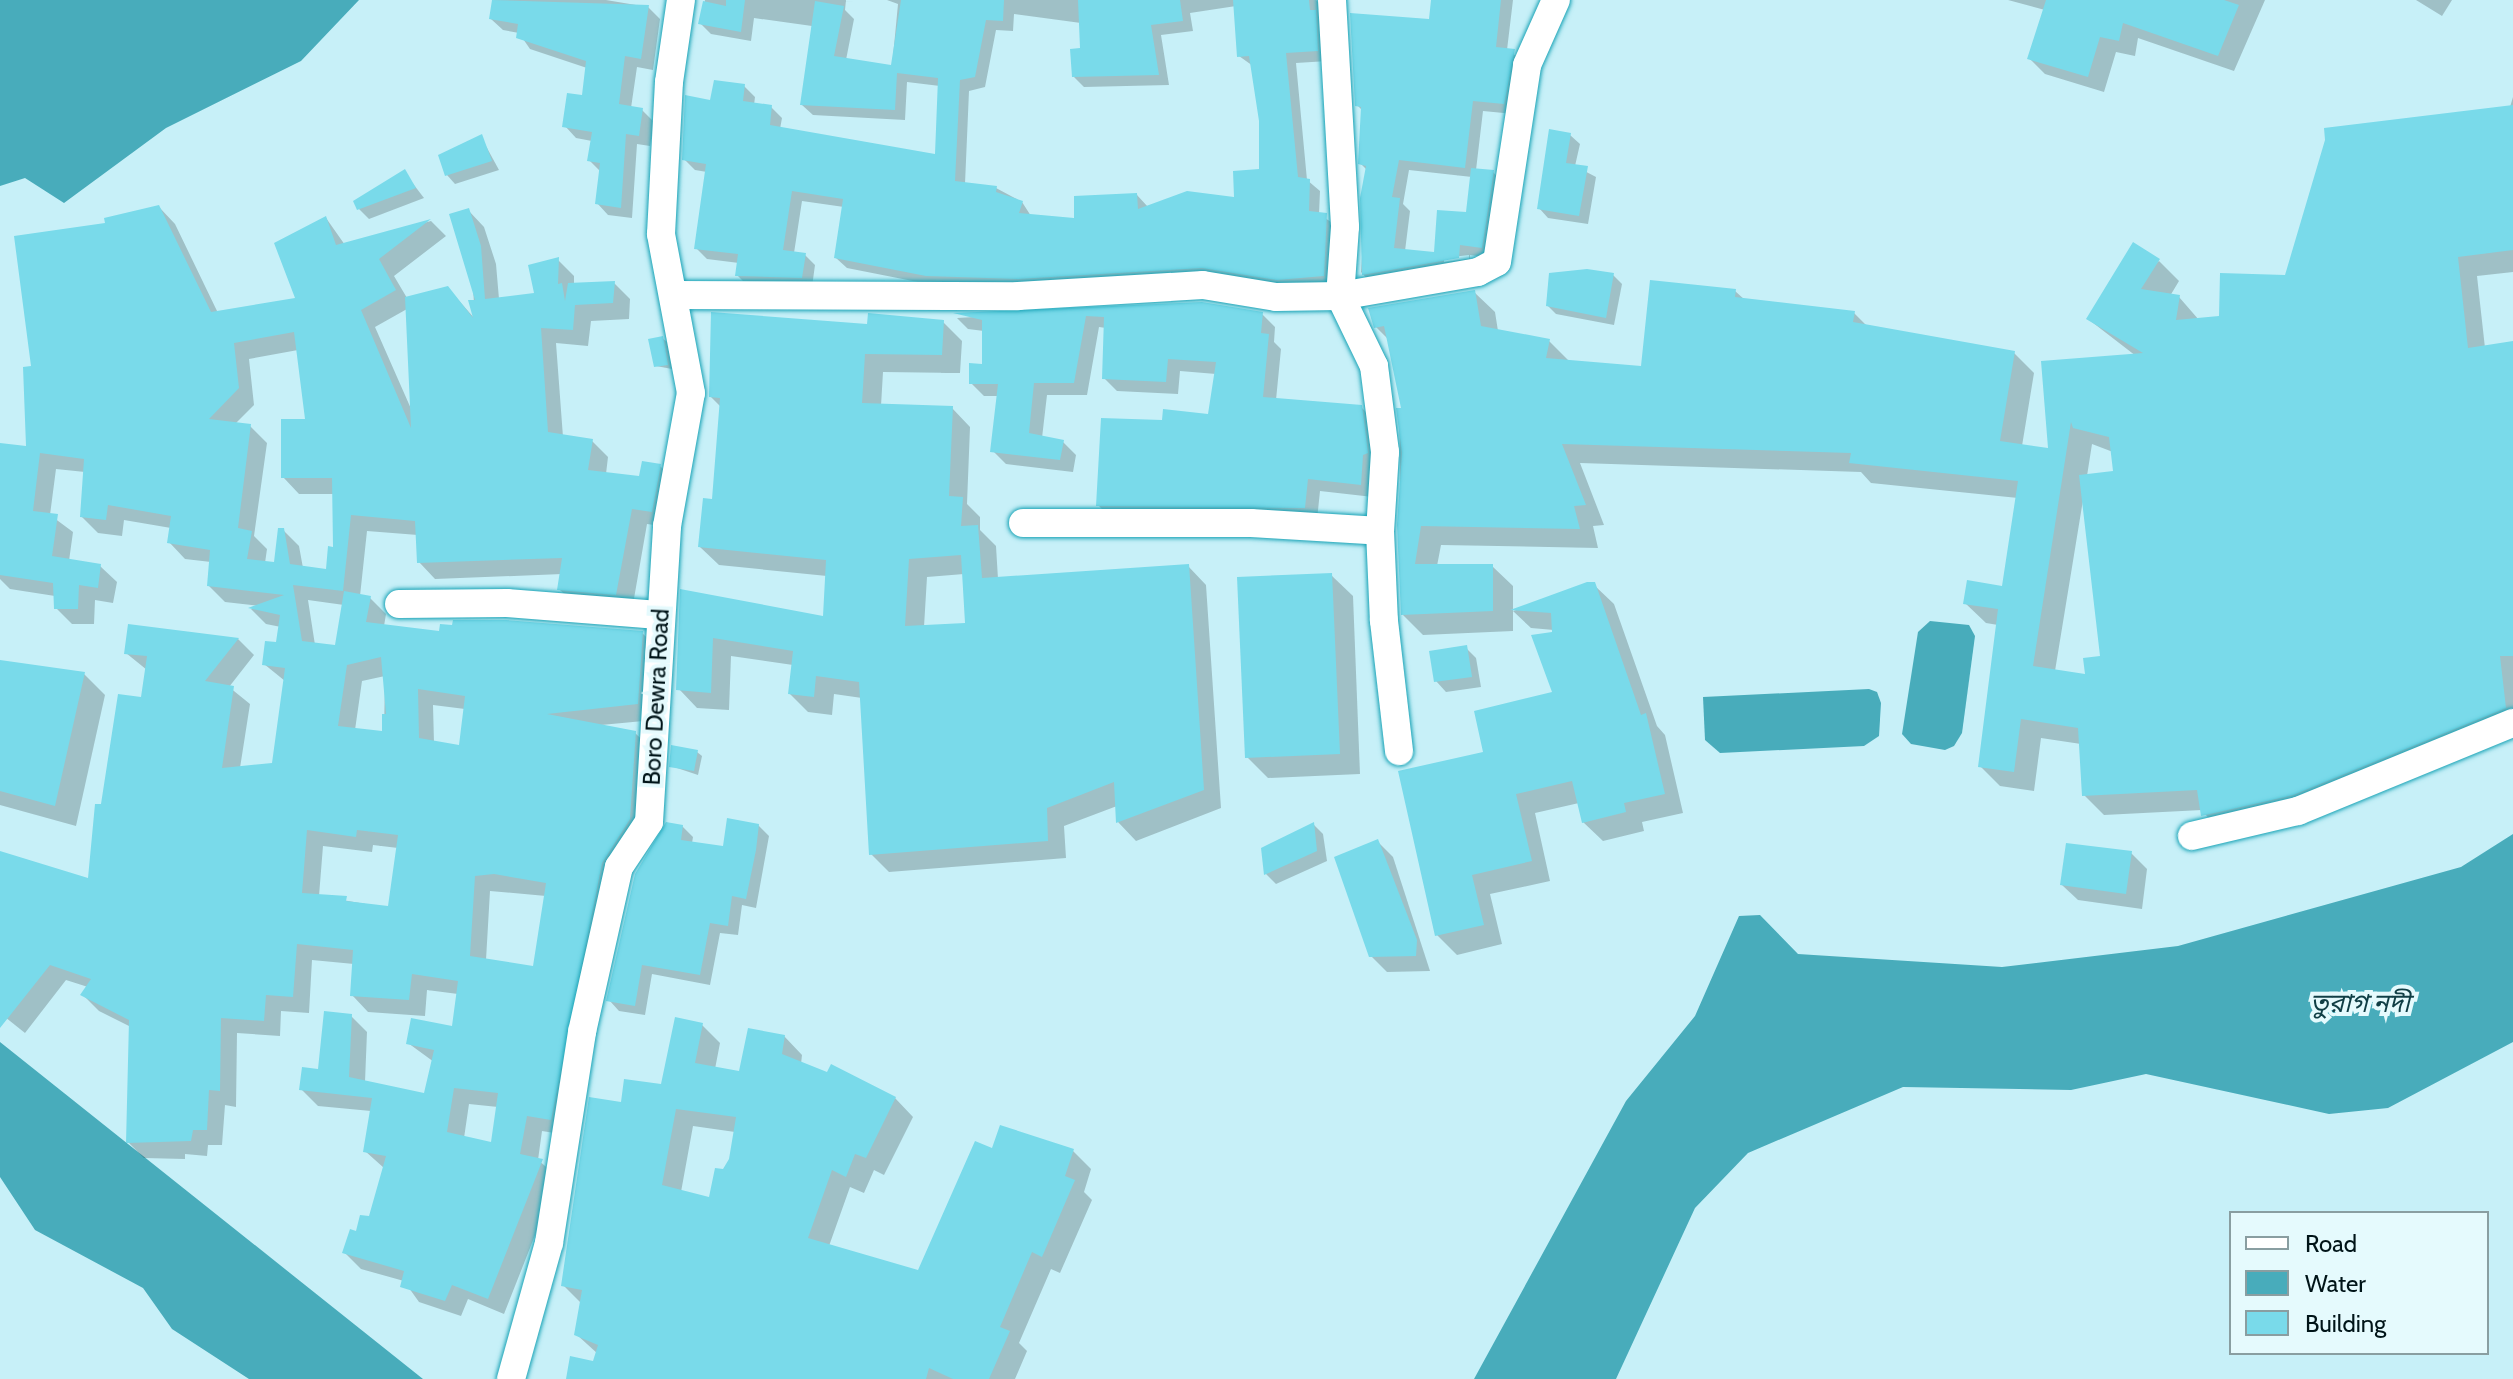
<!DOCTYPE html>
<html>
<head>
<meta charset="utf-8">
<style>
  body { margin:0 }
  #map { position:relative; width:2513px; height:1379px; overflow:hidden; background:#c7f0f8; font-family:Cabin,"Noto Sans Bengali",sans-serif }
  div>[style] { position:absolute }
  .water>* { inset:0; background:#48acbb }
  .shadow>* { inset:0; background:#0003 }
  .building>* { inset:0; background:#79daea }
  .roads { filter:drop-shadow(0 0 2px #19a3b6) drop-shadow(0 0 2px #19a3b6) }
  .minor>* { height:28px; margin:-14px; padding:0 14px; transform-origin:14px; border-radius:14px; background:#fff }
  span { translate:-50% -50%; white-space:nowrap; text-align:center; line-height:1.15; -webkit-text-stroke:8px #e5fafd; paint-order:stroke }
  .street-label { font-size:24px; color:#001418 }
  .water-label { font-size:26px; color:#103e45; font-style:italic }
  .legend { position:absolute; left:2229px; top:1211px; width:260px; height:144px; box-sizing:border-box; background:#e5fafd; border:2px solid #899ea1; margin:0; padding:10px 14px; list-style:none; font-size:24px; color:#001418 }
  .legend li { display:flex; align-items:center; gap:16px; height:40px }
  .legend b { width:40px; border:2px solid #899ea1 }
</style>
</head>
<body>
<div id="map">
  <div class="water">
    <div style="clip-path:polygon(0 0,359px 0,301px 61px,166px 128px,64px 203px,25px 178px,0 186px)"></div>
    <div style="clip-path:polygon(1930px 621px,1969px 625px,1975px 636px,1962px 733px,1954px 746px,1945px 750px,1911px 744px,1902px 734px,1918px 632px)"></div>
    <div style="clip-path:polygon(1869px 689px,1877px 692px,1881px 703px,1879px 736px,1864px 746px,1720px 753px,1705px 740px,1703px 697px)"></div>
    <div style="clip-path:polygon(2513px 834px,2513px 1042px,2388px 1108px,2329px 1114px,2146px 1074px,2071px 1090px,1903px 1087px,1748px 1153px,1695px 1208px,1616px 1379px,1474px 1379px,1626px 1101px,1695px 1016px,1739px 916px,1760px 915px,1798px 954px,2002px 967px,2178px 946px,2461px 867px)"></div>
    <div style="clip-path:polygon(0 1042px,423px 1379px,249px 1379px,172px 1329px,143px 1288px,35px 1230px,0 1177px)"></div>
  </div>
  <div class="shadow">
    <div style="clip-path:polygon(494px 0,606px 0,648px 7px,660px 19px,653px 70px,637px 67px,631px 108px,642px 110px,654px 122px,650px 146px,637px 144px,632px 218px,608px 215px,597px 203px,601px 172px,589px 160px,592px 141px,576px 138px,565px 126px,583px 98px,587px 68px,530px 49px,519px 33px,503px 30px,491px 19px)"></div>
    <div style="clip-path:polygon(evenodd,705px 0,846px 0,845px 10px,854px 19px,846px 60px,892px 67px,898px 4px,887px 0,1316px 0,1326px 10px,1328px 61px,1296px 63px,1307px 180px,1320px 191px,1319px 214px,1337px 226px,1334px 286px,938px 286px,847px 268px,836px 258px,844px 207px,802px 201px,794px 253px,805px 255px,815px 265px,812px 287px,748px 286px,737px 275px,739px 263px,707px 259px,696px 248px,707px 172px,695px 170px,684px 159px,711px 102px,744px 86px,755px 97px,754px 105px,771px 107px,782px 118px,780px 129px,937px 156px,940px 86px,907px 82px,905px 120px,813px 115px,802px 105px,812px 26px,754px 18px,751px 41px,711px 34px,700px 23px,705px 0,1236px 6px,1239px 56px,1253px 66px,1261px 121px,1261px 171px,1236px 199px,1148px 207px,1137px 195px,1077px 220px,1031px 216px,1022px 202px,996px 188px,965px 184px,969px 91px,985px 87px,996px 30px,1013px 31px,1014px 14px,1081px 23px,1082px 50px,1074px 77px,1084px 87px,1169px 85px,1161px 35px,1193px 31px,1190px 13px,1236px 6px)"></div>
    <div style="clip-path:polygon(evenodd,1433px 0,1513px 0,1507px 50px,1525px 62px,1514px 114px,1483px 111px,1476px 170px,1493px 172px,1503px 183px,1492px 258px,1470px 255px,1469px 268px,1371px 283px,1361px 272px,1368px 171px,1360px 163px,1363px 111px,1357px 105px,1431px 22px,1433px 0,1409px 170px,1472px 177px,1467px 214px,1436px 254px,1405px 251px,1410px 211px,1403px 204px,1409px 170px,1433px 0,1469px 255px,1469px 259px,1444px 262px,1444px 258px,1469px 255px)"></div>
    <div style="clip-path:polygon(2008px 0,2265px 0,2234px 71px,2138px 38px,2135px 56px,2116px 52px,2104px 92px,2045px 74px,2029px 58px,2045px 10px)"></div>
    <div style="clip-path:polygon(2416px 0,2452px 0,2442px 16px)"></div>
    <div style="clip-path:polygon(evenodd,2513px 97px,2513px 272px,2477px 276px,2485px 348px,2513px 343px,2513px 736px,2223px 836px,2202px 810px,2104px 815px,2084px 795px,2081px 744px,2041px 738px,2034px 791px,2000px 786px,1980px 766px,1998px 625px,1986px 623px,1965px 603px,2004px 588px,2018px 498px,1871px 483px,1861px 472px,1580px 463px,1604px 525px,1593px 526px,1598px 548px,1441px 545px,1437px 566px,1492px 566px,1513px 586px,1513px 631px,1423px 635px,1403px 615px,1399px 410px,1403px 410px,1389px 340px,1376px 327px,1474px 292px,1495px 312px,1498px 331px,1549px 341px,1569px 361px,1643px 368px,1735px 291px,1745px 300px,1854px 313px,1868px 327px,2014px 353px,2034px 373px,2022px 446px,2050px 450px,2043px 363px,2136px 356px,2088px 319px,2159px 261px,2179px 281px,2170px 296px,2179px 297px,2199px 320px,2221px 318px,2286px 277px,2510px 107px,2513px 97px,2092px 444px,2113px 452px,2115px 473px,2087px 476px,2092px 444px,2513px 97px,2083px 500px,2103px 658px,2087px 676px,2055px 671px,2083px 500px)"></div>
    <div style="clip-path:polygon(1570px 135px,1580px 144px,1575px 166px,1596px 177px,1588px 224px,1548px 218px,1539px 208px)"></div>
    <div style="clip-path:polygon(481px 137px,499px 170px,455px 184px,447px 175px)"></div>
    <div style="clip-path:polygon(404px 172px,424px 198px,369px 219px,359px 209px)"></div>
    <div style="clip-path:polygon(evenodd,159px 207px,175px 224px,218px 313px,298px 300px,326px 218px,345px 245px,431px 221px,446px 236px,394px 276px,407px 298px,448px 288px,475px 319px,468px 210px,484px 227px,496px 264px,499px 299px,537px 295px,558px 260px,574px 276px,574px 285px,614px 283px,630px 299px,629px 319px,591px 321px,588px 346px,556px 343px,563px 437px,592px 441px,608px 457px,606px 474px,641px 479px,660px 466px,676px 482px,668px 527px,647px 524px,632px 610px,576px 605px,559px 589px,562px 574px,435px 579px,419px 562px,418px 535px,367px 531px,360px 596px,370px 598px,386px 614px,384px 626px,441px 634px,642px 633px,659px 649px,654px 720px,601px 725px,635px 733px,652px 749px,646px 836px,618px 880px,567px 1135px,542px 1131px,538px 1160px,558px 1177px,504px 1314px,468px 1299px,461px 1316px,419px 1302px,404px 1281px,361px 1269px,345px 1253px,370px 1218px,384px 1168px,365px 1151px,371px 1111px,318px 1106px,301px 1089px,320px 1071px,351px 1016px,367px 1032px,365px 1082px,426px 1095px,434px 1062px,408px 1043px,454px 1029px,458px 994px,427px 990px,425px 1016px,368px 1012px,352px 995px,354px 964px,312px 960px,309px 1013px,281px 1011px,280px 1036px,237px 1033px,236px 1107px,225px 1105px,222px 1145px,208px 1145px,207px 1156px,185px 1154px,185px 1159px,144px 1158px,128px 1142px,131px 1027px,99px 1011px,83px 995px,88px 987px,66px 980px,25px 1033px,0 1013px,0 853px,89px 881px,103px 807px,143px 700px,147px 670px,126px 653px,238px 639px,254px 655px,229px 687px,250px 704px,240px 768px,273px 765px,285px 681px,264px 664px,278px 644px,281px 627px,266px 624px,251px 609px,260px 606px,225px 602px,209px 586px,211px 562px,185px 559px,169px 542px,171px 528px,124px 520px,122px 536px,98px 533px,82px 517px,85px 472px,56px 469px,50px 515px,73px 532px,69px 561px,100px 566px,117px 582px,113px 603px,95px 600px,94px 624px,72px 624px,56px 608px,55px 596px,10px 589px,0 579px,0 445px,28px 448px,33px 368px,107px 225px,159px 207px,407px 309px,412px 411px,375px 327px,407px 309px,159px 207px,298px 350px,307px 421px,283px 477px,299px 494px,334px 494px,335px 549px,327px 571px,303px 568px,299px 546px,283px 530px,276px 565px,265px 563px,267px 549px,254px 536px,267px 443px,250px 426px,235px 424px,254px 405px,249px 359px,298px 350px,159px 207px,308px 600px,344px 605px,337px 647px,315px 645px,308px 600px,159px 207px,385px 676px,384px 734px,355px 730px,362px 681px,385px 676px,159px 207px,433px 705px,465px 709px,460px 748px,434px 743px,433px 705px,159px 207px,373px 845px,398px 848px,389px 908px,319px 896px,323px 846px,372px 852px,373px 845px,159px 207px,490px 891px,546px 896px,535px 968px,486px 960px,490px 891px,159px 207px,469px 1104px,498px 1107px,493px 1144px,464px 1138px,469px 1104px)"></div>
    <div style="clip-path:polygon(1613px 275px,1622px 284px,1614px 325px,1556px 314px,1548px 306px)"></div>
    <div style="clip-path:polygon(1202px 304px,1262px 314px,1275px 327px,1274px 342px,1281px 349px,1276px 400px,1361px 407px,1374px 420px,1373px 497px,1320px 491px,1317px 520px,1111px 518px,1098px 505px,1164px 422px,1210px 416px,1216px 374px,1180px 371px,1178px 394px,1117px 391px,1104px 378px,1106px 328px,1099px 327px,1087px 395px,1047px 395px,1042px 438px,1063px 442px,1076px 455px,1073px 472px,1006px 464px,993px 451px,999px 396px,984px 396px,971px 383px,984px 366px,984px 331px,968px 329px,957px 318px)"></div>
    <div style="clip-path:polygon(evenodd,943px 322px,962px 341px,960px 373px,883px 372px,881px 406px,952px 408px,970px 427px,967px 504px,980px 517px,980px 530px,996px 546px,998px 579px,1188px 566px,1206px 585px,1221px 808px,1136px 841px,1118px 822px,1117px 806px,1064px 826px,1066px 858px,889px 872px,871px 854px,862px 698px,834px 694px,832px 715px,808px 712px,790px 694px,793px 665px,731px 656px,729px 710px,697px 708px,679px 689px,682px 592px,824px 618px,827px 576px,719px 565px,700px 547px,714px 501px,721px 407px,711px 397px,868px 326px,943px 322px,964px 574px,967px 625px,924px 627px,927px 577px,964px 574px)"></div>
    <div style="clip-path:polygon(662px 338px,667px 342px,672px 369px,656px 366px)"></div>
    <div style="clip-path:polygon(1331px 575px,1353px 596px,1360px 774px,1268px 778px,1247px 757px)"></div>
    <div style="clip-path:polygon(1594px 585px,1614px 604px,1657px 726px,1665px 735px,1683px 813px,1642px 822px,1644px 831px,1603px 841px,1583px 822px,1579px 803px,1535px 813px,1550px 881px,1490px 894px,1502px 944px,1457px 955px,1437px 935px,1485px 753px,1554px 694px,1554px 630px,1531px 628px,1513px 611px)"></div>
    <div style="clip-path:polygon(1466px 648px,1476px 658px,1481px 687px,1446px 692px,1436px 681px)"></div>
    <div style="clip-path:polygon(0 662px,84px 674px,105px 695px,76px 826px,0 805px)"></div>
    <div style="clip-path:polygon(697px 752px,702px 756px,698px 775px,671px 766px)"></div>
    <div style="clip-path:polygon(1313px 824px,1323px 834px,1327px 861px,1276px 884px,1266px 874px,1263px 849px)"></div>
    <div style="clip-path:polygon(758px 825px,769px 836px,756px 908px,742px 905px,738px 935px,720px 933px,710px 985px,652px 974px,645px 1015px,619px 1011px,609px 1000px,682px 826px,693px 837px,692px 843px,725px 848px)"></div>
    <div style="clip-path:polygon(1377px 841px,1393px 857px,1430px 971px,1387px 972px,1371px 956px)"></div>
    <div style="clip-path:polygon(2131px 853px,2147px 869px,2142px 909px,2078px 900px,2062px 885px)"></div>
    <div style="clip-path:polygon(evenodd,702px 1025px,720px 1043px,715px 1069px,741px 1074px,784px 1036px,802px 1055px,801px 1064px,895px 1098px,913px 1117px,884px 1175px,874px 1170px,864px 1193px,850px 1187px,829px 1246px,919px 1272px,993px 1150px,1073px 1151px,1091px 1169px,1084px 1192px,1092px 1200px,1060px 1273px,1051px 1269px,1019px 1343px,1027px 1351px,1015px 1379px,568px 1379px,594px 1364px,598px 1354px,576px 1334px,582px 1304px,563px 1285px,623px 1105px,663px 1086px,702px 1025px,693px 1126px,735px 1132px,731px 1160px,711px 1199px,681px 1192px,693px 1126px)"></div>
  </div>
  <div class="building">
    <div style="clip-path:polygon(492px 0,649px 5px,641px 59px,625px 56px,619px 104px,643px 108px,639px 136px,626px 134px,621px 208px,595px 204px,600px 163px,587px 161px,592px 132px,562px 127px,567px 93px,582px 95px,586px 61px,516px 38px,518px 24px,489px 19px)"></div>
    <div style="clip-path:polygon(726px 0,745px 0,741px 32px,698px 24px,703px 1px,726px 6px)"></div>
    <div style="clip-path:polygon(901px 0,1004px 0,1003px 21px,986px 20px,975px 77px,960px 80px,955px 181px,997px 186px,996px 192px,1023px 201px,1019px 213px,1074px 218px,1074px 196px,1137px 193px,1138px 209px,1187px 191px,1234px 197px,1233px 171px,1259px 169px,1259px 121px,1249px 56px,1237px 57px,1233px 0,1309px 0,1310px 10px,1316px 10px,1318px 51px,1286px 53px,1298px 177px,1310px 179px,1309px 211px,1327px 213px,1324px 276px,1277px 280px,1202px 268px,1018px 279px,926px 276px,834px 258px,843px 199px,792px 191px,783px 250px,806px 253px,802px 278px,735px 276px,738px 254px,694px 249px,706px 164px,682px 160px,685px 95px,710px 100px,714px 80px,745px 84px,743px 101px,772px 105px,770px 125px,935px 154px,938px 78px,897px 73px,895px 110px,800px 105px,815px 1px,844px 6px,834px 56px,891px 65px)"></div>
    <div style="clip-path:polygon(1078px 0,1180px 0,1183px 21px,1151px 25px,1159px 75px,1072px 77px,1070px 49px,1080px 48px)"></div>
    <div style="clip-path:polygon(1431px 0,1501px 0,1496px 47px,1515px 49px,1504px 104px,1473px 101px,1465px 168px,1399px 160px,1392px 197px,1400px 198px,1394px 248px,1434px 252px,1437px 210px,1466px 212px,1471px 168px,1494px 170px,1482px 248px,1460px 245px,1459px 258px,1362px 275px,1360px 198px,1366px 166px,1358px 164px,1361px 107px,1355px 106px,1350px 13px,1429px 19px)"></div>
    <div style="clip-path:polygon(2046px 0,2224px 0,2239px 5px,2218px 56px,2123px 23px,2119px 41px,2100px 37px,2088px 77px,2027px 59px)"></div>
    <div style="clip-path:polygon(evenodd,2513px 105px,2513px 250px,2458px 257px,2468px 348px,2513px 341px,2513px 656px,2500px 656px,2506px 708px,2293px 795px,2201px 816px,2197px 790px,2082px 796px,2078px 728px,2021px 719px,2014px 772px,1978px 767px,1998px 609px,1963px 604px,1967px 580px,2002px 586px,2018px 481px,1849px 463px,1851px 453px,1562px 444px,1586px 505px,1574px 506px,1580px 529px,1421px 526px,1415px 564px,1493px 564px,1493px 611px,1401px 615px,1397px 525px,1402px 453px,1396px 408px,1401px 408px,1384px 326px,1374px 328px,1368px 308px,1475px 290px,1481px 326px,1550px 339px,1546px 358px,1641px 366px,1650px 280px,1736px 289px,1735px 297px,1855px 311px,1853px 322px,2015px 351px,2000px 441px,2048px 448px,2041px 361px,2143px 353px,2086px 319px,2133px 242px,2160px 259px,2141px 289px,2180px 295px,2176px 320px,2219px 316px,2220px 273px,2285px 275px,2325px 140px,2324px 128px,2513px 105px,2071px 422px,2073px 428px,2109px 437px,2113px 471px,2079px 475px,2100px 656px,2083px 658px,2085px 674px,2033px 666px,2071px 422px)"></div>
    <div style="clip-path:polygon(1549px 129px,1571px 133px,1566px 163px,1588px 166px,1579px 216px,1537px 209px)"></div>
    <div style="clip-path:polygon(482px 134px,492px 161px,445px 176px,438px 155px)"></div>
    <div style="clip-path:polygon(405px 169px,416px 188px,357px 210px,353px 201px)"></div>
    <div style="clip-path:polygon(evenodd,159px 205px,211px 312px,295px 298px,274px 243px,326px 216px,336px 245px,431px 219px,379px 259px,396px 290px,361px 310px,411px 428px,405px 297px,448px 286px,473px 318px,468px 300px,475px 300px,449px 214px,469px 208px,481px 246px,485px 299px,534px 293px,528px 265px,559px 257px,558px 284px,562px 283px,565px 301px,568px 283px,615px 281px,613px 303px,575px 305px,573px 330px,541px 328px,548px 432px,593px 439px,588px 470px,639px 476px,642px 461px,661px 464px,652px 512px,632px 509px,616px 595px,557px 590px,562px 558px,417px 563px,415px 521px,351px 515px,343px 591px,293px 585px,302px 641px,335px 645px,344px 591px,371px 596px,366px 622px,439px 631px,440px 624px,452px 625px,453px 620px,506px 620px,643px 631px,638px 704px,547px 714px,636px 731px,630px 819px,602px 863px,551px 1120px,527px 1116px,520px 1154px,543px 1159px,488px 1299px,452px 1285px,445px 1301px,400px 1287px,404px 1271px,342px 1253px,350px 1229px,356px 1231px,360px 1215px,369px 1216px,386px 1156px,363px 1152px,372px 1098px,299px 1090px,302px 1067px,318px 1069px,324px 1011px,352px 1014px,349px 1077px,424px 1093px,434px 1050px,406px 1044px,411px 1018px,452px 1026px,458px 981px,412px 974px,409px 1000px,350px 996px,353px 950px,297px 944px,293px 997px,266px 995px,264px 1021px,221px 1018px,220px 1091px,209px 1090px,207px 1130px,193px 1130px,191px 1141px,126px 1143px,129px 1020px,80px 995px,91px 979px,50px 965px,0 1028px,0 851px,88px 878px,95px 804px,101px 804px,118px 694px,141px 697px,147px 656px,124px 654px,128px 624px,239px 638px,205px 681px,234px 686px,222px 768px,272px 763px,285px 668px,262px 665px,265px 641px,276px 642px,280px 615px,248px 608px,284px 595px,207px 586px,210px 550px,167px 543px,171px 516px,108px 505px,106px 520px,80px 517px,84px 459px,40px 453px,33px 511px,58px 514px,52px 556px,101px 564px,98px 588px,79px 585px,78px 609px,54px 609px,53px 583px,0 575px,0 443px,26px 446px,23px 367px,31px 366px,14px 236px,105px 223px,104px 218px,159px 205px,294px 332px,305px 419px,281px 419px,281px 478px,332px 478px,333px 547px,328px 546px,326px 569px,290px 564px,284px 528px,278px 528px,274px 562px,247px 559px,252px 531px,238px 528px,251px 424px,209px 419px,239px 388px,234px 343px,294px 332px,159px 205px,381px 657px,386px 714px,382px 714px,382px 731px,338px 726px,347px 665px,381px 657px,159px 205px,418px 689px,465px 696px,459px 745px,419px 738px,418px 689px,159px 205px,307px 830px,356px 837px,357px 830px,398px 835px,388px 906px,346px 901px,347px 896px,302px 893px,307px 830px,159px 205px,494px 874px,546px 883px,533px 966px,470px 956px,475px 876px,494px 874px,159px 205px,454px 1088px,498px 1093px,491px 1142px,447px 1132px,454px 1088px)"></div>
    <div style="clip-path:polygon(1587px 269px,1614px 273px,1606px 318px,1546px 306px,1549px 273px)"></div>
    <div style="clip-path:polygon(1202px 302px,1263px 312px,1261px 333px,1269px 334px,1263px 397px,1362px 405px,1368px 453px,1363px 455px,1361px 485px,1308px 479px,1305px 508px,1096px 506px,1101px 418px,1162px 420px,1163px 409px,1208px 414px,1216px 362px,1168px 359px,1166px 382px,1102px 379px,1104px 317px,1086px 316px,1074px 383px,1034px 383px,1029px 433px,1064px 440px,1060px 460px,990px 452px,998px 384px,969px 384px,969px 363px,982px 364px,982px 320px,953px 313px)"></div>
    <div style="clip-path:polygon(evenodd,711px 312px,867px 324px,868px 313px,944px 320px,942px 355px,865px 354px,862px 403px,953px 406px,949px 496px,963px 497px,961px 526px,978px 525px,982px 578px,1189px 564px,1204px 790px,1116px 823px,1114px 782px,1047px 808px,1048px 841px,869px 855px,859px 682px,816px 676px,814px 697px,788px 694px,793px 651px,713px 638px,711px 693px,676px 690px,680px 589px,823px 616px,826px 560px,698px 547px,703px 498px,712px 499px,720px 398px,709px 397px,711px 312px,961px 555px,965px 623px,905px 626px,909px 559px,961px 555px)"></div>
    <div style="clip-path:polygon(663px 336px,668px 365px,654px 367px,648px 339px)"></div>
    <div style="clip-path:polygon(1332px 573px,1340px 754px,1245px 758px,1237px 577px)"></div>
    <div style="clip-path:polygon(1587px 582px,1595px 582px,1641px 715px,1646px 713px,1665px 794px,1624px 803px,1626px 812px,1582px 823px,1572px 781px,1516px 794px,1532px 861px,1472px 875px,1484px 925px,1435px 936px,1398px 771px,1483px 752px,1474px 711px,1552px 692px,1531px 635px,1552px 632px,1551px 613px,1510px 610px)"></div>
    <div style="clip-path:polygon(1467px 645px,1472px 677px,1434px 682px,1429px 651px)"></div>
    <div style="clip-path:polygon(0 660px,85px 672px,55px 806px,0 791px)"></div>
    <div style="clip-path:polygon(671px 745px,698px 750px,694px 771px,669px 767px)"></div>
    <div style="clip-path:polygon(727px 818px,759px 824px,756px 850px,746px 899px,732px 896px,728px 926px,710px 923px,700px 975px,642px 965px,635px 1006px,606px 1001px,635px 874px,666px 822px,683px 825px,681px 840px,723px 846px)"></div>
    <div style="clip-path:polygon(1314px 822px,1317px 851px,1264px 875px,1261px 848px)"></div>
    <div style="clip-path:polygon(1378px 839px,1417px 940px,1416px 956px,1369px 957px,1334px 857px)"></div>
    <div style="clip-path:polygon(2066px 843px,2132px 851px,2126px 894px,2060px 885px)"></div>
    <div style="clip-path:polygon(evenodd,675px 1017px,703px 1023px,695px 1063px,739px 1071px,748px 1028px,785px 1035px,782px 1054px,827px 1072px,831px 1064px,896px 1097px,866px 1158px,855px 1154px,846px 1177px,832px 1170px,808px 1238px,918px 1270px,975px 1141px,992px 1148px,1000px 1125px,1074px 1149px,1065px 1176px,1075px 1180px,1042px 1257px,1032px 1252px,1000px 1327px,1010px 1331px,989px 1379px,953px 1379px,929px 1368px,926px 1379px,566px 1379px,570px 1356px,593px 1361px,598px 1345px,574px 1335px,582px 1290px,561px 1286px,589px 1097px,621px 1102px,624px 1079px,661px 1084px,675px 1017px,676px 1109px,736px 1117px,729px 1159px,723px 1169px,715px 1168px,709px 1197px,662px 1185px,676px 1109px)"></div>
  </div>
  <div class="roads">
    <div class="minor">
      <div style="left:1332px;top:0;width:227px;rotate:86.7deg"></div>
      <div style="left:1345px;top:227px;width:69px;rotate:94.1deg"></div>
      <div style="left:1340px;top:296px;width:78px;rotate:64.1deg"></div>
      <div style="left:1374px;top:366px;width:87px;rotate:82.7deg"></div>
      <div style="left:1385px;top:452px;width:79px;rotate:93.6deg"></div>
      <div style="left:1380px;top:531px;width:90px;rotate:87.5deg"></div>
      <div style="left:1384px;top:621px;width:131px;rotate:83.4deg"></div>
      <div style="left:675px;top:295px;width:343px;rotate:0.2deg"></div>
      <div style="left:1018px;top:296px;width:185px;rotate:-3.4deg"></div>
      <div style="left:1203px;top:285px;width:74px;rotate:9.3deg"></div>
      <div style="left:1276px;top:297px;width:64px;rotate:-0.9deg"></div>
      <div style="left:1340px;top:296px;width:140px;rotate:-9.9deg"></div>
      <div style="left:1478px;top:272px;width:21px;rotate:-28deg"></div>
      <div style="left:1497px;top:262px;width:199px;rotate:-81.3deg"></div>
      <div style="left:1527px;top:65px;width:71px;rotate:-66deg"></div>
      <div style="left:1023px;top:523px;width:228px"></div>
      <div style="left:1251px;top:523px;width:129px;rotate:3.5deg"></div>
      <div style="left:399px;top:604px;width:108px;rotate:-0.5deg"></div>
      <div style="left:507px;top:603px;width:152px;rotate:4.5deg"></div>
      <div style="left:2192px;top:836px;width:109px;rotate:-13.3deg"></div>
      <div style="left:2298px;top:811px;width:232px;rotate:-22.3deg"></div>
      <div style="left:511px;top:1379px;width:141px;rotate:-74.4deg"></div>
      <div style="left:549px;top:1243px;width:214px;rotate:-81.1deg"></div>
      <div style="left:582px;top:1032px;width:169px;rotate:-77.4deg"></div>
      <div style="left:619px;top:867px;width:54px;rotate:-56.3deg"></div>
      <div style="left:649px;top:822px;width:297px;rotate:-86.5deg"></div>
      <div style="left:667px;top:526px;width:135px;rotate:-79.8deg"></div>
      <div style="left:691px;top:393px;width:162px;rotate:-100.7deg"></div>
      <div style="left:661px;top:234px;width:152px;rotate:-87deg"></div>
      <div style="left:669px;top:82px;width:83px;rotate:-81.7deg"></div>
    </div>
  </div>
  <div class="street-label">
    <span style="left:656px;top:697px;rotate:-87deg">Boro Dewra Road</span>
  </div>
  <div class="water-label">
    <span style="left:2360px;top:1004px">তুরাগ নদী</span>
  </div>
  <ul class="legend">
  <li><b style="height:10px;background:#fff"></b>Road</li>
  <li><b style="height:22px;background:#48acbb"></b>Water</li>
  <li><b style="height:22px;background:#79daea"></b>Building</li>
  </ul>
</div>
</body>
</html>
